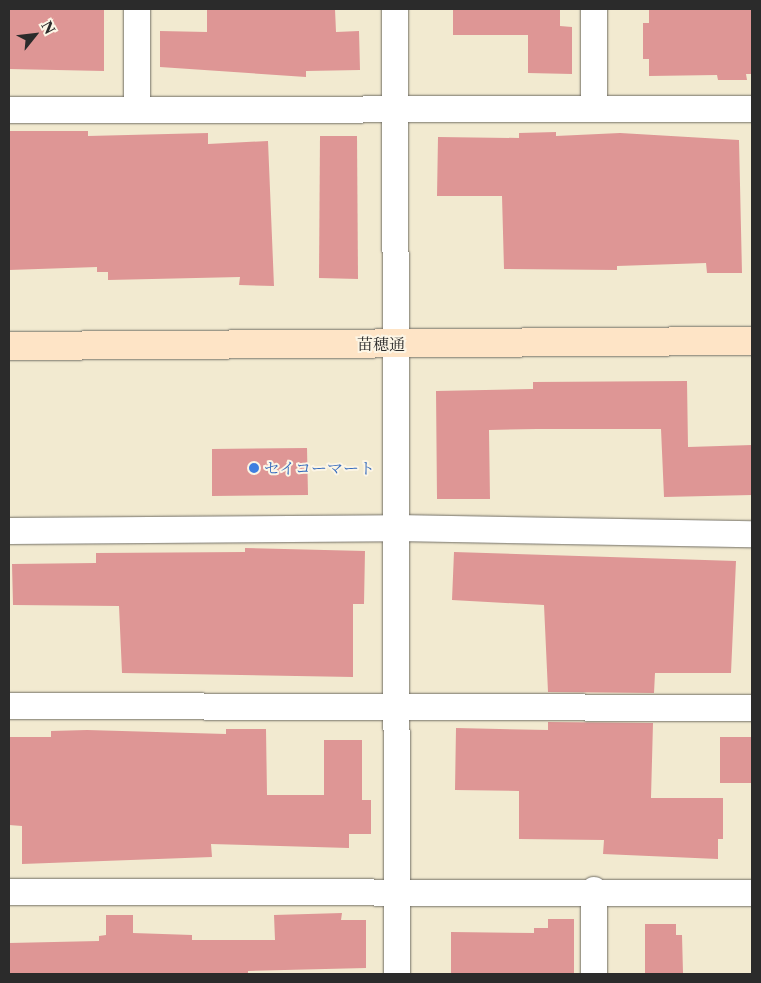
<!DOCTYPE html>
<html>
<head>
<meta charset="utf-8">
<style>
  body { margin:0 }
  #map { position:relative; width:761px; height:983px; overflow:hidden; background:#f2ead0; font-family:"Libre Caslon Text","Noto Serif JP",serif }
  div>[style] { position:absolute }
  .building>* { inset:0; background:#de9695 }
  .roads { filter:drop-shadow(0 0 1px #716e65) drop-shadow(0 0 1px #716e65) }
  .street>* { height:26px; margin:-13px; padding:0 13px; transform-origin:13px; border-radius:13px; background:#fff }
  .secondary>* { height:28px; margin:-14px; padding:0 14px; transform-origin:14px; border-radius:14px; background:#fee4c6 }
  .dots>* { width:14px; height:14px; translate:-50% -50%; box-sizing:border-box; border:2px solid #fcf5e5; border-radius:50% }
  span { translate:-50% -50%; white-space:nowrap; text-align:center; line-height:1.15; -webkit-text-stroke:4px #fcf5e5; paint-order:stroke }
  .street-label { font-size:16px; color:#2b2b2b }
  .shop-label { font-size:16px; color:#366cbe }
  .left { translate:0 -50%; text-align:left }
  .frame { position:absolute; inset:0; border:10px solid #2b2b2b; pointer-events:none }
  .north { position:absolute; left:10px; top:10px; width:50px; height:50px; -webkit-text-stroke:4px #fcf5e5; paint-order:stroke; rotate:61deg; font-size:14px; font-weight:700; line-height:20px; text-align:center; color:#2b2b2b }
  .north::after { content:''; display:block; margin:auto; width:18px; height:22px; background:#2b2b2b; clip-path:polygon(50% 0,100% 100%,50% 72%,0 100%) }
</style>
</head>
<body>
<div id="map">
  <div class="building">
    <div style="clip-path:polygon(207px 9px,335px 9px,336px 32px,359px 31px,360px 70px,306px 71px,306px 77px,160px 67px,160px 31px,207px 32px)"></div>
    <div style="clip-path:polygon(453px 9px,560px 9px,560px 26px,572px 27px,572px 74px,528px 73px,528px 35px,453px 35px)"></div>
    <div style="clip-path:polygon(649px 9px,752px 9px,752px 74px,746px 74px,747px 80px,718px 80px,717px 75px,649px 76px,649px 59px,643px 59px,643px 23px,649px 23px)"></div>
    <div style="clip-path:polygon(9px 10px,104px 10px,104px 71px,9px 69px)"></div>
    <div style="clip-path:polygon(9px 131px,88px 131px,88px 136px,208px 133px,208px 144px,268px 141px,274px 286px,239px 285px,240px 277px,108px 280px,108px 272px,97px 272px,97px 267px,9px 270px)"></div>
    <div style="clip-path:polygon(556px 132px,556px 136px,620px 133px,739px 140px,742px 273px,707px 273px,706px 263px,617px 266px,617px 270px,504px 269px,502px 196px,437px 196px,438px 137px,519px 138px,519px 133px)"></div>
    <div style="clip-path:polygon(320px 136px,357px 136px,358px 279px,319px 278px)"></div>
    <div style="clip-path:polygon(687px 381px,688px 447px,752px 445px,752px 495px,664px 497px,661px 429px,537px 429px,489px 430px,490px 499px,437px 499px,436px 391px,533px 389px,533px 382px)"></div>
    <div style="clip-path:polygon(307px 448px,308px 495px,212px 496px,212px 449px)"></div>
    <div style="clip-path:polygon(245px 548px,365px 551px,364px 604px,353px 604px,353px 677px,122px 673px,119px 606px,13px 605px,12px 564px,96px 563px,96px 553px,245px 552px)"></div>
    <div style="clip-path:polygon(454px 552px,736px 561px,731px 673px,655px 673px,654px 693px,548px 692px,544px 605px,452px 600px)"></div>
    <div style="clip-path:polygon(548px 722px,653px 723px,651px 798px,723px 798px,723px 839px,718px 839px,718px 859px,603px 854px,604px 840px,519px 839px,519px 791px,455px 790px,456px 728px,548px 730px)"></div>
    <div style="clip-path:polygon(226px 729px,266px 729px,267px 795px,324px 795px,324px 740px,362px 740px,362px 800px,371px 800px,371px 834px,349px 834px,349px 848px,211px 844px,212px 857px,22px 864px,22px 826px,9px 825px,9px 737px,51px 737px,51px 731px,87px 730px,226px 734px)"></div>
    <div style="clip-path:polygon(720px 737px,752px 737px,752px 783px,720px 783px)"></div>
    <div style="clip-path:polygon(342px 913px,341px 920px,366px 920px,366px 968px,248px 971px,248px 974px,9px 974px,9px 943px,99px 941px,99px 936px,106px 935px,106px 915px,133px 915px,133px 933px,192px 935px,192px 940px,275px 940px,274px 915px)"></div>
    <div style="clip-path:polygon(548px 919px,574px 919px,574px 973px,451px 974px,451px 932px,534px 933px,534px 928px,548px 928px)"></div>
    <div style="clip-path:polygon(645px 924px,676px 924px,676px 935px,682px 935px,683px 973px,645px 973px)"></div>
  </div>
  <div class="roads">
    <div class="street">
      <div style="left:137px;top:9px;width:101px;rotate:90deg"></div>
      <div style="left:395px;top:9px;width:965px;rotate:89.88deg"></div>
      <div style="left:594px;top:9px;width:99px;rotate:90deg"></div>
      <div style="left:9px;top:110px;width:743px;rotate:-0.08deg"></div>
      <div style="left:9px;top:531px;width:387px;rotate:-0.4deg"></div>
      <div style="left:396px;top:528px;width:356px;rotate:1deg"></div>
      <div style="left:9px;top:706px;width:743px;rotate:0.15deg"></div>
      <div style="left:594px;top:890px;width:84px;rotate:90deg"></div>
      <div style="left:9px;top:892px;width:743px;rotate:0.08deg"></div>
    </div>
    <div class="secondary">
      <div style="left:9px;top:346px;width:743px;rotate:-0.39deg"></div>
    </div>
  </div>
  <div class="dots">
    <div style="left:254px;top:468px;background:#3f7fe0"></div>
  </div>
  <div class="street-label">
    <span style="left:381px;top:344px">苗穂通</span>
  </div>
  <div class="shop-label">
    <span class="left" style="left:264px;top:468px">セイコーマート</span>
  </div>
  <div class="frame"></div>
  <div class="north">N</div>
</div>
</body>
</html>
